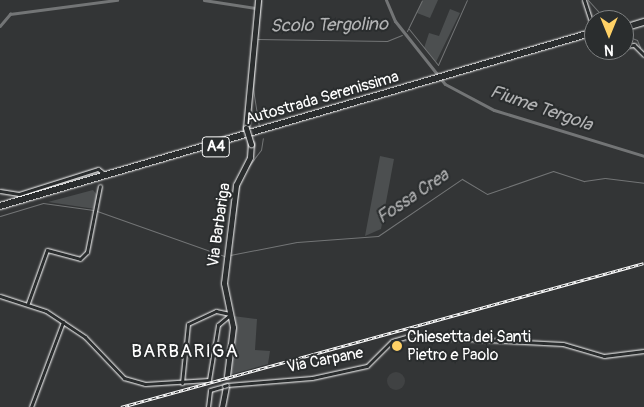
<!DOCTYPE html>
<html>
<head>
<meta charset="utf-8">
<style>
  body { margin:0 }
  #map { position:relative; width:644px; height:407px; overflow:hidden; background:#333536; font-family:Pangolin,sans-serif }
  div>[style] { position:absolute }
  .built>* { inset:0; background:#404243 }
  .round { border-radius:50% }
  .green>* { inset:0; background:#4c4f50 }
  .stream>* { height:1px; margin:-0.5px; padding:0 0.5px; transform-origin:0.5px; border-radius:0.5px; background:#737576 }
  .canal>* { height:2.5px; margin:-1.25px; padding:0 1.25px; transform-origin:1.25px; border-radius:1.25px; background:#737576 }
  .river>* { height:3px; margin:-1.5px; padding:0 1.5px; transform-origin:1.5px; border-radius:1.5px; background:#737576 }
  .roads { filter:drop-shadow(0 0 1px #fff) drop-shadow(0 0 1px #fff) }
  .minor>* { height:3px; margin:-1.5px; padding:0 1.5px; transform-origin:1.5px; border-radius:1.5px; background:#2a2d2e }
  .major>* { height:5px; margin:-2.5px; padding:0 2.5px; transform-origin:2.5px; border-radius:2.5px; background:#2a2d2e }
  .highway>* { height:6px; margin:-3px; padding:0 3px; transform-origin:3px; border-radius:3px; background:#2a2d2e }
  .rail>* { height:3px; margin-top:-1.5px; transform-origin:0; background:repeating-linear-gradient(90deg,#2a2d2e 0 4px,#fff 0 8px); box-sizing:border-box; border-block:1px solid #fff }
  .bridges { filter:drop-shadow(0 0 1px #fff) drop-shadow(0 0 1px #fff) }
  .minor-bridge>* { height:3px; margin:-1.5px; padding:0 1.5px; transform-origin:1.5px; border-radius:1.5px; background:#2a2d2e }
  .major-bridge>* { height:5px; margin:-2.5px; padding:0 2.5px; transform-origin:2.5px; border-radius:2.5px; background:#2a2d2e }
  .dots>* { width:14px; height:14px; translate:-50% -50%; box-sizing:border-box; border:2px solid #2a2d2e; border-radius:50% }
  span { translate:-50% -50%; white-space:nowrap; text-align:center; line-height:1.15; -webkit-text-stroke:4px #2a2d2e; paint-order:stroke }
  .shield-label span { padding:1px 4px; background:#2a2d2e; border:1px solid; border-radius:4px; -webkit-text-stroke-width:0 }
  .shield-label { font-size:15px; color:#fff; font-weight:700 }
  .street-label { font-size:16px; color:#fff }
  .poi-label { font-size:16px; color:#fff }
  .left { translate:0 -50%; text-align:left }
  .water-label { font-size:18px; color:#b2b3b4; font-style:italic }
  .quarter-label { font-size:19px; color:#fff; letter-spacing:1px }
  .north { position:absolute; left:584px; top:10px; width:50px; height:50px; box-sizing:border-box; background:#2a2d2e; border:1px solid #7f8182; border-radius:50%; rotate:180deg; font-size:14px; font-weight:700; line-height:20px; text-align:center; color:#fff }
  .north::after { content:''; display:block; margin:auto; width:18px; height:22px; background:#ffd166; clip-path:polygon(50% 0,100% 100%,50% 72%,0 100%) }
</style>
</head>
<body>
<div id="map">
  <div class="built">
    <div class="round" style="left:387px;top:372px;width:18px;height:18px"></div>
  </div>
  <div class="green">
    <div style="clip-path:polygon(423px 0,438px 0,430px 18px,417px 13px)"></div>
    <div style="clip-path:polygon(450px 9px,460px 13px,436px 62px,424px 48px,429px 33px,439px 36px)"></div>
    <div style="clip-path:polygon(380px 156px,394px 159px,381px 229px,365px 236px)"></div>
    <div style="clip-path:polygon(93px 190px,98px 196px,95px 209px,48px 202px)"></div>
    <div style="clip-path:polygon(233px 316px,257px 319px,255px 350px,270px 351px,268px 364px,229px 375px)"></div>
  </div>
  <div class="stream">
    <div style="left:261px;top:0;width:39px;rotate:96deg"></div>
    <div style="left:257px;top:39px;width:130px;rotate:0.9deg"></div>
    <div style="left:387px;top:41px;width:16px;rotate:-22deg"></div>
    <div style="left:588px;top:0;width:27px;rotate:48deg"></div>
    <div style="left:409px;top:29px;width:46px;rotate:51.1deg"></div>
    <div style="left:438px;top:65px;width:71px;rotate:-66deg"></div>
    <div style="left:407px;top:31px;width:34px;rotate:-64deg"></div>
    <div style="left:624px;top:35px;width:14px;rotate:21deg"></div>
    <div style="left:637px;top:40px;width:8px;rotate:67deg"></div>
    <div style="left:256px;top:47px;width:42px;rotate:94.1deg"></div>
    <div style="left:253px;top:89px;width:37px;rotate:81deg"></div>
    <div style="left:248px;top:167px;width:21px;rotate:-53deg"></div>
    <div style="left:261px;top:150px;width:12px;rotate:-81deg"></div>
    <div style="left:97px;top:211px;width:135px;rotate:19.5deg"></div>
    <div style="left:235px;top:215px;width:30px;rotate:-82deg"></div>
    <div style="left:0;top:216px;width:45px;rotate:-16.8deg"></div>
    <div style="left:43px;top:203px;width:51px;rotate:7.8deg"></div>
    <div style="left:230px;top:255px;width:68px;rotate:-11deg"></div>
    <div style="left:297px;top:242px;width:81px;rotate:-4.2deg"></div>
    <div style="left:378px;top:236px;width:102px;rotate:-34.2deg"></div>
    <div style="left:462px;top:179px;width:29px;rotate:31deg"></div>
    <div style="left:487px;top:194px;width:70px;rotate:-19.2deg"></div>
    <div style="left:553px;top:171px;width:33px;rotate:18deg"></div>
    <div style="left:584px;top:181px;width:21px;rotate:-8deg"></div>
    <div style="left:605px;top:178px;width:39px;rotate:7deg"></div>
  </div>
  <div class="canal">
    <div style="left:204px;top:0;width:52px;rotate:8.9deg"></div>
    <div style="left:0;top:26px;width:16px;rotate:-50deg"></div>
    <div style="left:10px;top:14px;width:108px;rotate:-7.5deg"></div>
  </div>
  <div class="river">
    <div style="left:386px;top:0;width:23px;rotate:67deg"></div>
    <div style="left:395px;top:21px;width:80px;rotate:51.6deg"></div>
    <div style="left:445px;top:84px;width:55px;rotate:28deg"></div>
    <div style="left:494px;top:110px;width:157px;rotate:17deg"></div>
  </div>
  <div class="roads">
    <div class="minor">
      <div style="left:584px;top:0;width:33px;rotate:72deg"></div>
      <div style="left:624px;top:46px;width:10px;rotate:-6deg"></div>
      <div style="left:634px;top:45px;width:14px;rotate:45deg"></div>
      <div style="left:0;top:191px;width:19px;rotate:9deg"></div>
      <div style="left:19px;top:194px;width:83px;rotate:-17.6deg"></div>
      <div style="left:98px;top:169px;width:5px;rotate:37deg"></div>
      <div style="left:0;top:296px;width:48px;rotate:18.1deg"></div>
      <div style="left:46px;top:311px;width:47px;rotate:33.7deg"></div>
      <div style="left:85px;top:337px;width:57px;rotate:46.4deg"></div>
      <div style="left:124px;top:378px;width:22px;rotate:16deg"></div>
      <div style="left:145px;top:384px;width:64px;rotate:-3.6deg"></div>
      <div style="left:209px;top:380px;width:56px;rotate:-80.7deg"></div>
      <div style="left:218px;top:325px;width:16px;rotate:-40deg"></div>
      <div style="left:28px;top:303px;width:56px;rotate:-70.3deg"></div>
      <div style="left:47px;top:250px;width:34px;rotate:15deg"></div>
      <div style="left:80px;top:259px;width:10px;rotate:-45deg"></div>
      <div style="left:87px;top:252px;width:67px;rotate:-78.9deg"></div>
      <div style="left:182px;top:383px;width:59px;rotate:-84.2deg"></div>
      <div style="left:188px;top:324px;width:31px;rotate:-25deg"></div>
      <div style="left:216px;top:311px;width:14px;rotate:12deg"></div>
      <div style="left:227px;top:385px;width:85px;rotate:-4.7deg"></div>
      <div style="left:312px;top:378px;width:56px;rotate:-12.3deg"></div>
      <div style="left:367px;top:366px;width:35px;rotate:-45deg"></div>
      <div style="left:392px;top:341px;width:19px;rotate:-16deg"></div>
      <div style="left:410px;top:336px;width:153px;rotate:3deg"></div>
      <div style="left:563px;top:344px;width:43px;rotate:16.3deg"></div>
      <div style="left:604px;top:356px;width:40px;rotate:-7.1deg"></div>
      <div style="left:31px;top:407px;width:91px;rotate:-69.4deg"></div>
      <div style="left:208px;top:407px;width:17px;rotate:-83deg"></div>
      <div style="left:210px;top:390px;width:15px;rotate:-16deg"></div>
    </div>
    <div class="major">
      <div style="left:246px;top:128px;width:129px;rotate:-84.6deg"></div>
      <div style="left:227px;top:376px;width:49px;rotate:-83deg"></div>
      <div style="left:233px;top:327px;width:45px;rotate:-101.6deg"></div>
      <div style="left:224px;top:283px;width:99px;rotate:-83deg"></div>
      <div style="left:236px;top:185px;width:31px;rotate:-63deg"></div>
      <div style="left:250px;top:157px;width:13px;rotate:-86deg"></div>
      <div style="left:222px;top:407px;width:20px;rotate:-79deg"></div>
    </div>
    <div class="highway">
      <div style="left:624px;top:28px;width:21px;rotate:-17deg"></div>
      <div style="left:0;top:206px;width:619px;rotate:-16.33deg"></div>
    </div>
  </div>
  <div class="rail">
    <div style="left:121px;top:407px;width:542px;rotate:-15.39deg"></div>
  </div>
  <div class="bridges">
    <div class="minor-bridge">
      <div style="left:224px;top:386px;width:3px;rotate:-18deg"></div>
    </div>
    <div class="major-bridge">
      <div style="left:246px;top:128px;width:17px;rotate:73deg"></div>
    </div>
  </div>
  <div class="dots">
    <div style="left:397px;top:346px;background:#ffd166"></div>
  </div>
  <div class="shield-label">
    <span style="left:216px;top:147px">A4</span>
  </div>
  <div class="street-label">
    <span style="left:322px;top:98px;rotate:-16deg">Autostrada Serenissima</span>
    <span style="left:219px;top:225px;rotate:-82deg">Via Barbariga</span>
    <span style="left:325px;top:360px;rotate:-11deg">Via Carpane</span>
  </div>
  <div class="poi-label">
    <span class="left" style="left:407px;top:346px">Chiesetta dei Santi<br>Pietro e Paolo</span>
  </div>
  <div class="water-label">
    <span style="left:329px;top:26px;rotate:-1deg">Scolo Tergolino</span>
    <span style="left:541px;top:109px;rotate:19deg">Fiume Tergola</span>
    <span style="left:413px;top:197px;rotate:-34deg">Fossa Crea</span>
  </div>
  <div class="quarter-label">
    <span style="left:185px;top:352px">BARBARIGA</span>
  </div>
  <div class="north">N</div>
</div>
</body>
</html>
